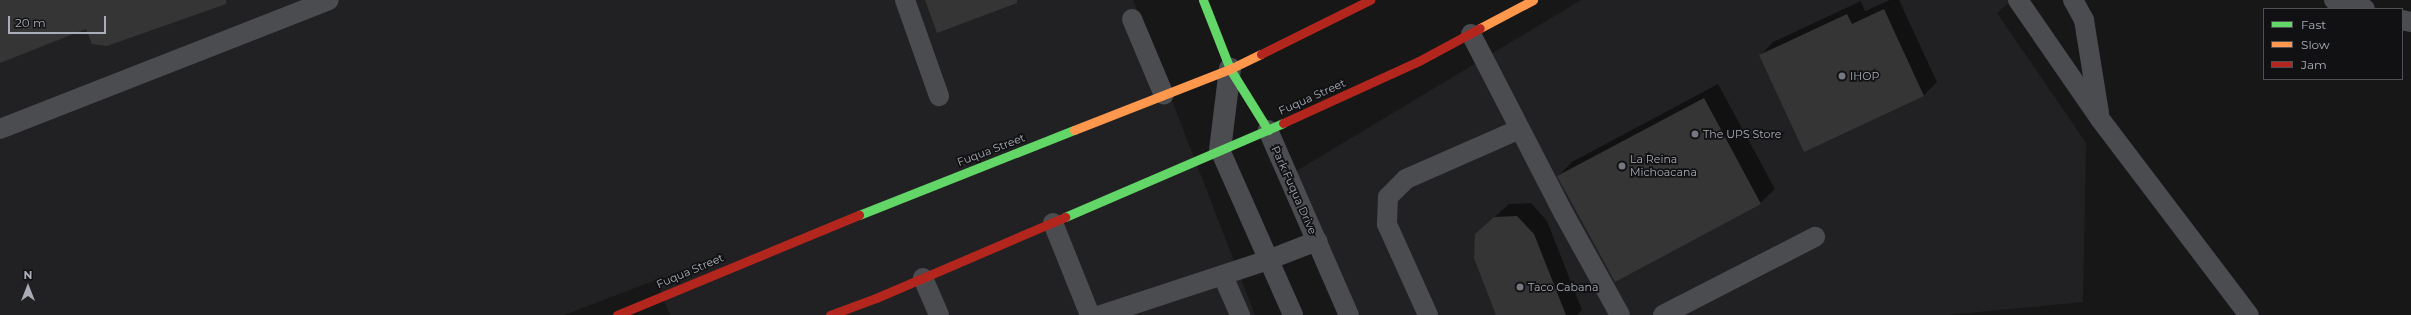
<!DOCTYPE html>
<html>
<head>
<meta charset="utf-8">
<style>
  body { margin:0 }
  #map { position:relative; width:2411px; height:315px; overflow:hidden; background:#171717; font-family:Montserrat,sans-serif }
  div>[style] { position:absolute }
  .built>* { inset:0; background:#212123 }
  .shadow>* { inset:0; background:#0007 }
  .building>* { inset:0; background:#353536 }
  .lane>* { height:20px; margin:-10px; padding:0 10px; transform-origin:10px; border-radius:10px; background:#4b4c50 }
  .street>* { height:22px; margin:-11px; padding:0 11px; transform-origin:11px; border-radius:11px; background:#4b4c50 }
  .fast>* { height:9px; margin:-4.5px; padding:0 4.5px; transform-origin:4.5px; border-radius:4.5px; background:#63d668 }
  .slow>* { height:9px; margin:-4.5px; padding:0 4.5px; transform-origin:4.5px; border-radius:4.5px; background:#ff974d }
  .jam>* { height:9px; margin:-4.5px; padding:0 4.5px; transform-origin:4.5px; border-radius:4.5px; background:#b3261e }
  .dots>* { width:11px; height:11px; translate:-50% -50%; box-sizing:border-box; border:2px solid #111113; border-radius:50% }
  span { translate:-50% -50%; white-space:nowrap; text-align:center; line-height:1.15; -webkit-text-stroke:3.5px #111113; paint-order:stroke }
  .poi-label { font-size:11px; color:#a8adb8 }
  .left { translate:0 -50%; text-align:left }
  .street-label { font-size:11px; color:#a8adb8 }
  .legend { position:absolute; left:2263px; top:8px; width:140px; height:72px; box-sizing:border-box; background:#111113; border:1px solid #4d4f55; margin:0; padding:5px 7px; list-style:none; font-size:12px; color:#a8adb8 }
  .legend li { display:flex; align-items:center; gap:8px; height:20px }
  .legend b { width:20px; border:1px solid #4d4f55 }
  .north { position:absolute; left:8px; top:267px; width:40px; height:40px; -webkit-text-stroke:3px #111113; paint-order:stroke; rotate:0deg; font-size:11px; font-weight:700; line-height:16px; text-align:center; color:#a8adb8 }
  .north::after { content:''; display:block; margin:auto; width:14px; height:18px; background:#a8adb8; clip-path:polygon(50% 0,100% 100%,50% 72%,0 100%) }
  .scale { position:absolute; left:8px; top:16px; width:98px; height:18px; box-sizing:border-box; border:2px solid #a8adb8; border-top:0; padding-left:5px; font-size:12px; line-height:14px; white-space:nowrap; color:#a8adb8; -webkit-text-stroke:3px #111113; paint-order:stroke }
</style>
</head>
<body>
<div id="map">
  <div class="built">
    <div style="clip-path:polygon(0 0,1133px 0,1255px 315px,670px 315px,656px 280px,564px 315px,0 315px)"></div>
    <div style="clip-path:polygon(1581px 0,2012px 0,1997px 13px,2086px 143px,2083px 302px,1947px 315px,1359px 315px,1288px 176px)"></div>
  </div>
  <div class="shadow">
    <div style="clip-path:polygon(1890px 0,1899px 0,1937px 82px,1924px 95px,1804px 151px,1760px 56px,1773px 42px,1861px 1px,1865px 11px)"></div>
    <div style="clip-path:polygon(1718px 84px,1775px 189px,1760px 203px,1558px 176px,1572px 162px)"></div>
    <div style="clip-path:polygon(1531px 203px,1547px 221px,1582px 310px,1577px 315px,1498px 315px,1476px 234px,1509px 204px)"></div>
  </div>
  <div class="building">
    <div style="clip-path:polygon(0 0,226px 0,226px 4px,107px 46px,92px 44px,86px 29px,0 63px)"></div>
    <div style="clip-path:polygon(925px 0,1017px 0,1017px 3px,937px 33px)"></div>
    <div style="clip-path:polygon(1884px 9px,1924px 96px,1804px 152px,1759px 55px,1847px 14px,1852px 24px)"></div>
    <div style="clip-path:polygon(1704px 98px,1761px 204px,1615px 282px,1557px 176px)"></div>
    <div style="clip-path:polygon(1517px 216px,1534px 234px,1566px 315px,1496px 315px,1474px 258px,1475px 234px,1494px 217px)"></div>
  </div>
  <div class="lane">
    <div style="left:905px;top:0;width:102px;rotate:70.5deg"></div>
    <div style="left:2018px;top:0;width:145px;rotate:55.4deg"></div>
    <div style="left:2100px;top:119px;width:246px;rotate:52.8deg"></div>
    <div style="left:2073px;top:0;width:23px;rotate:61deg"></div>
    <div style="left:2084px;top:20px;width:94px;rotate:80.8deg"></div>
    <div style="left:2334px;top:0;width:32px;rotate:16deg"></div>
    <div style="left:1132px;top:19px;width:82px;rotate:67.2deg"></div>
    <div style="left:2402px;top:20px;width:9px;rotate:13deg"></div>
    <div style="left:1471px;top:34px;width:203px;rotate:62.7deg"></div>
    <div style="left:1564px;top:214px;width:115px;rotate:61deg"></div>
    <div style="left:0;top:129px;width:353px;rotate:-21.4deg"></div>
    <div style="left:1268px;top:130px;width:202px;rotate:66.4deg"></div>
    <div style="left:1220px;top:150px;width:180px;rotate:66.1deg"></div>
    <div style="left:1053px;top:223px;width:99px;rotate:68.1deg"></div>
    <div style="left:1223px;top:276px;width:43px;rotate:66.4deg"></div>
    <div style="left:923px;top:278px;width:40px;rotate:66.6deg"></div>
    <div style="left:1101px;top:315px;width:176px;rotate:-18.2deg"></div>
    <div style="left:1268px;top:260px;width:53px;rotate:-21.2deg"></div>
    <div style="left:1428px;top:315px;width:100px;rotate:-114.3deg"></div>
    <div style="left:1387px;top:224px;width:27px;rotate:-88deg"></div>
    <div style="left:1388px;top:197px;width:25px;rotate:-45deg"></div>
    <div style="left:1406px;top:179px;width:124px;rotate:-23.7deg"></div>
    <div style="left:1663px;top:315px;width:171px;rotate:-27.2deg"></div>
  </div>
  <div class="street">
    <div style="left:1220px;top:150px;width:82px;rotate:-83deg"></div>
  </div>
  <div class="fast">
    <div style="left:1203px;top:0;width:74px;rotate:68.6deg"></div>
    <div style="left:1230px;top:69px;width:72px;rotate:58.1deg"></div>
    <div style="left:859px;top:215px;width:231px;rotate:-21.6deg"></div>
    <div style="left:1065px;top:217px;width:237px;rotate:-23.3deg"></div>
  </div>
  <div class="slow">
    <div style="left:1480px;top:28px;width:60px;rotate:-27.8deg"></div>
    <div style="left:1074px;top:130px;width:168px;rotate:-21.4deg"></div>
    <div style="left:1230px;top:69px;width:34px;rotate:-26deg"></div>
  </div>
  <div class="jam">
    <div style="left:1261px;top:54px;width:122px;rotate:-26.4deg"></div>
    <div style="left:1283px;top:123px;width:149px;rotate:-24.5deg"></div>
    <div style="left:1419px;top:61px;width:69px;rotate:-28.4deg"></div>
    <div style="left:617px;top:315px;width:262px;rotate:-22.5deg"></div>
    <div style="left:830px;top:315px;width:49px;rotate:-20.3deg"></div>
    <div style="left:876px;top:298px;width:206px;rotate:-23.2deg"></div>
  </div>
  <div class="dots">
    <div style="left:1842px;top:76px;background:#757880"></div>
    <div style="left:1695px;top:134px;background:#757880"></div>
    <div style="left:1622px;top:166px;background:#757880"></div>
    <div style="left:1520px;top:287px;background:#757880"></div>
  </div>
  <div class="poi-label">
    <span class="left" style="left:1850px;top:76px">IHOP</span>
    <span class="left" style="left:1703px;top:134px">The UPS Store</span>
    <span class="left" style="left:1630px;top:166px">La Reina<br>Michoacana</span>
    <span class="left" style="left:1528px;top:287px">Taco Cabana</span>
  </div>
  <div class="street-label">
    <span style="left:1312px;top:97px;rotate:-24deg">Fuqua Street</span>
    <span style="left:991px;top:150px;rotate:-21deg">Fuqua Street</span>
    <span style="left:1294px;top:190px;rotate:66deg">Park Fuqua Drive</span>
    <span style="left:690px;top:271px;rotate:-23deg">Fuqua Street</span>
  </div>
  <ul class="legend">
  <li><b style="height:5px;background:#63d668"></b>Fast</li>
  <li><b style="height:5px;background:#ff974d"></b>Slow</li>
  <li><b style="height:5px;background:#b3261e"></b>Jam</li>
  </ul>
  <div class="north">N</div>
  <div class="scale">20 m</div>
</div>
</body>
</html>
